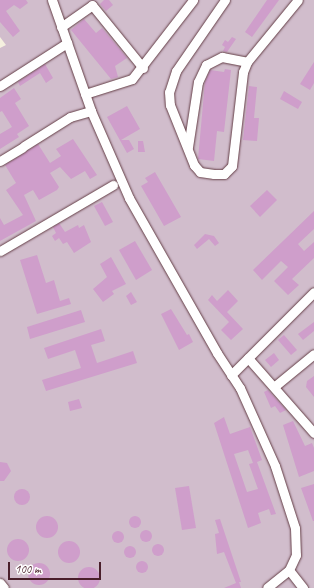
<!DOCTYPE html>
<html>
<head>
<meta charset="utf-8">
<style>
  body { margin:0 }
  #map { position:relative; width:314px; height:588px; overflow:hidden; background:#f5f0df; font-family:Caveat,sans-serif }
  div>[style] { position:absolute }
  .industrial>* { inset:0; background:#d1bdcc }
  .building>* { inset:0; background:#cf9ecb }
  .round { border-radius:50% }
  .roads { filter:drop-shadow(0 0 1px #643e46) drop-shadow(0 0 1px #643e46) }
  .minor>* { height:9px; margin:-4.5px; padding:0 4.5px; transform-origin:4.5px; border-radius:4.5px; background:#fff }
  span { translate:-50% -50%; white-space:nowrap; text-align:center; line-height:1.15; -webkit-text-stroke:3px #fff; paint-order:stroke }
  .scale { position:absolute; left:8px; top:562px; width:93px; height:18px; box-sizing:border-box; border:2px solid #4a1f2b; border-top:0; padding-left:5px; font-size:12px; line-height:14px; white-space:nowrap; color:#4a1f2b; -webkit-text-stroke:3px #fff; paint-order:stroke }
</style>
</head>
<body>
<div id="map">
  <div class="industrial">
    <div style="clip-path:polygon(0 0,314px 0,314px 588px,0 588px,0 48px,6px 45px,0 37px)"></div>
  </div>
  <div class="building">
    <div style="clip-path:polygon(0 0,26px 0,28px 3px,20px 9px,14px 5px,6px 11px,20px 31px,13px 37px,0 22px)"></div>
    <div style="clip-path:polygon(104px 0,109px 0,113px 5px,106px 11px,100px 4px)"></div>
    <div style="clip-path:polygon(267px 0,279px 0,252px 37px,245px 32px)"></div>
    <div style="clip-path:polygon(84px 19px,96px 33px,102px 28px,127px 58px,115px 66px,118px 77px,111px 79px,71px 30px)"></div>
    <div style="clip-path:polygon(232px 37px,236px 39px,227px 52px,223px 51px,225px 47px,222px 45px,225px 40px,228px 42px)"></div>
    <div style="clip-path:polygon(314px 62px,314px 83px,310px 90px,300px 84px)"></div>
    <div style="clip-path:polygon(45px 64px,53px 78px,46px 83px,40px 73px,20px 86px,18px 82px)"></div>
    <div style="clip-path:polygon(225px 69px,231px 70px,224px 132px,217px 131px,214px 161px,198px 159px,205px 82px,210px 70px,224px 72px)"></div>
    <div style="clip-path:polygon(249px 86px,257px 87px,254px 118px,259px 118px,257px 141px,243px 140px)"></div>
    <div style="clip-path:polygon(14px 88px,21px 99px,15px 103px,29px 126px,17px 134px,19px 137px,0 149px,0 134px,12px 127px,2px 111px,0 112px,0 98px)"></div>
    <div style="clip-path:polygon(284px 91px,302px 102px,298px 109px,280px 99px)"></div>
    <div style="clip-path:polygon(127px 106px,140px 129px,121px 140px,129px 140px,134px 149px,127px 153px,107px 117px)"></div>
    <div style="clip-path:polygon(73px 139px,97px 175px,90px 179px,85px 171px,71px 179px,60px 167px,50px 173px,59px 187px,57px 190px,39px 200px,33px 190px,24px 195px,36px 221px,0 241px,0 218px,4px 225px,23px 215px,6px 190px,16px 183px,5px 165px,38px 144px,50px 163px,61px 156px,56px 149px)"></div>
    <div style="clip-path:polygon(138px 141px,143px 141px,145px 152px,138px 152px)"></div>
    <div style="clip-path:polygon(155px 172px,181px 217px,164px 226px,141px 186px,148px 182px,145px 178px)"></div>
    <div style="clip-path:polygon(267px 190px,277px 200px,260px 217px,250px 206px)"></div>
    <div style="clip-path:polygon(102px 202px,113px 222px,105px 226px,94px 206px)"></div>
    <div style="clip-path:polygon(314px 211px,314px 229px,298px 244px,304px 251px,314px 242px,314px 258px,292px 279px,299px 285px,288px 295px,274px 281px,288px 267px,281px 261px,262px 280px,253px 270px)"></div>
    <div style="clip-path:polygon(59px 223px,65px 232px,78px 225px,79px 228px,84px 225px,91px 242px,74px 253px,67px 242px,63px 244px,59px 238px,55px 241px,52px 236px,56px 233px,53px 227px)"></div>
    <div style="clip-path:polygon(205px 234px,214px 236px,219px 243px,215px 246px,209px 239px,197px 249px,194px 245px)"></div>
    <div style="clip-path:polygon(135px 241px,152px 270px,136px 280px,119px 250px)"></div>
    <div style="clip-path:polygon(37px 255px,46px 283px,54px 280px,60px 301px,69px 298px,71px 304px,37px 314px,20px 260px)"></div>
    <div style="clip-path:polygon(111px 257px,126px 284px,112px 291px,114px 294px,103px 302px,93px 289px,107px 277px,100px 264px)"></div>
    <div style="clip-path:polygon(228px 290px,238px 301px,227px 312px,243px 329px,231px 340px,221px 330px,229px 322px,208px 300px,212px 295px,217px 301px)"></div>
    <div style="clip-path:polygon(131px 292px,137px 302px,131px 305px,126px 296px)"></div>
    <div style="clip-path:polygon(171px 309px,187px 335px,189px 334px,193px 342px,179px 350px,161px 314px)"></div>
    <div style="clip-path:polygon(81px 310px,85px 322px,30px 339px,27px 327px)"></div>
    <div style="clip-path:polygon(314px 322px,314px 331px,303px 340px,298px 334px)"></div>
    <div style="clip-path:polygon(101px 329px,105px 341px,91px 345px,97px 363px,133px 351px,137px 363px,46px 391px,42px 380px,81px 368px,75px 350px,48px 359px,44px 348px)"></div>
    <div style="clip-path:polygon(284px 335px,297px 350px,291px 355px,278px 340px)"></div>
    <div style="clip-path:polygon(274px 353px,279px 360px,271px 367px,265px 360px)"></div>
    <div style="clip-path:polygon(314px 376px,314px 397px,306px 387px,307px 381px)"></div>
    <div style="clip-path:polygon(268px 390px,286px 410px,280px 413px,275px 406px,271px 408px,264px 392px)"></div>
    <div style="clip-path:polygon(79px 399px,82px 408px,70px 411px,68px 402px)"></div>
    <div style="clip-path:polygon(evenodd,224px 417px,230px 434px,250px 427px,262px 460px,257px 462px,276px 514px,271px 515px,269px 509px,258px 513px,261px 523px,248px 528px,214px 423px,224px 417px,248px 450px,253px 463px,249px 464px,258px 489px,247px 492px,234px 454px,248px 450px)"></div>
    <div style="clip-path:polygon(293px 421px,305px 446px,312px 443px,314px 448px,314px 471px,299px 477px,283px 425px)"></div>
    <div style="clip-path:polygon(0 462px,7px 463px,11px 471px,4px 481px,0 481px)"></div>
    <div style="clip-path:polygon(314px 484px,314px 521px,313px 521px,301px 488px)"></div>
    <div style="clip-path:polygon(189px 486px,196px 528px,182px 530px,175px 488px)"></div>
    <div class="round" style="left:14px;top:489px;width:16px;height:16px"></div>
    <div class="round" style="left:129px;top:516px;width:12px;height:12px"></div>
    <div class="round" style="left:36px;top:516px;width:22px;height:22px"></div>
    <div style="clip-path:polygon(220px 519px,241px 582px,239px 582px,241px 588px,224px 588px,236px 583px,224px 552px,217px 554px,215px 534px,219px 533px,215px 520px)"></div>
    <div class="round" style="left:140px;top:530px;width:12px;height:12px"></div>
    <div class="round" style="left:112px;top:531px;width:12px;height:12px"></div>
    <div class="round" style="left:7px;top:539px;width:22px;height:22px"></div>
    <div class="round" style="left:58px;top:541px;width:22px;height:22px"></div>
    <div class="round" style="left:152px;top:544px;width:12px;height:12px"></div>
    <div class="round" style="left:124px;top:546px;width:12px;height:12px"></div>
    <div class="round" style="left:136px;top:561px;width:12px;height:12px"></div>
    <div class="round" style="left:28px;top:563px;width:22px;height:22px"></div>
    <div class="round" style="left:78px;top:567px;width:22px;height:22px"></div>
  </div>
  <div class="roads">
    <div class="minor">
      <div style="left:52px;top:0;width:118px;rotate:70.6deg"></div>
      <div style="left:91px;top:111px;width:95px;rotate:66.4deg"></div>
      <div style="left:129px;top:198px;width:178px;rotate:60.4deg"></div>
      <div style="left:217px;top:353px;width:42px;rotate:56.7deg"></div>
      <div style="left:240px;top:388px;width:85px;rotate:65.8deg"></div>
      <div style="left:275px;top:466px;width:65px;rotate:72.1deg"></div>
      <div style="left:295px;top:528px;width:27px;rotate:88deg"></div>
      <div style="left:296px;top:555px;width:17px;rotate:115deg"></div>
      <div style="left:289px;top:570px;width:28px;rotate:141deg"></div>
      <div style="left:225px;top:0;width:86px;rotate:124.6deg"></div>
      <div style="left:176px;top:71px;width:22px;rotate:108deg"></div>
      <div style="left:169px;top:92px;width:13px;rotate:86deg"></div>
      <div style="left:170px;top:105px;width:65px;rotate:68.2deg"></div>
      <div style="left:194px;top:165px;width:9px;rotate:49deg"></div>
      <div style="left:200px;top:172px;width:14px;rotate:8deg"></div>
      <div style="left:214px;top:174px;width:10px"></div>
      <div style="left:224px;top:174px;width:11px;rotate:-45deg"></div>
      <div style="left:232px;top:166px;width:95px;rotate:-83.3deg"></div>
      <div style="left:243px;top:72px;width:11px;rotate:-68deg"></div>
      <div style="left:247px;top:62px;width:80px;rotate:-50.6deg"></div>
      <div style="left:61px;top:27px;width:38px;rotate:-35deg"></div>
      <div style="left:92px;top:5px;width:81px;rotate:51deg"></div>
      <div style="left:0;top:86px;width:80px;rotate:-32.7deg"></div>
      <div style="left:85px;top:94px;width:49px;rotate:-17.7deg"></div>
      <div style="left:132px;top:79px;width:100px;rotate:-52.3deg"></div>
      <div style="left:24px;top:146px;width:54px;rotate:-32.2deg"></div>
      <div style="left:70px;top:117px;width:22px;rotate:-16deg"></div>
      <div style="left:188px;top:147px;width:66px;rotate:-81.3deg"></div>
      <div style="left:198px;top:82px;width:19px;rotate:-65deg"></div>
      <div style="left:206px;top:65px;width:18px;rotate:-27deg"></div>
      <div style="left:222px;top:57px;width:25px;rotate:11deg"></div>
      <div style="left:0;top:161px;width:26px;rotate:-31deg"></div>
      <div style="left:0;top:251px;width:131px;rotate:-30.3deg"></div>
      <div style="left:248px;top:358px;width:100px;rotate:48.7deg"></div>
      <div style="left:231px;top:375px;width:117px;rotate:-45deg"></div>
      <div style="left:275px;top:386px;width:50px;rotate:-39.4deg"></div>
      <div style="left:289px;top:570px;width:23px;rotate:52deg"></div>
      <div style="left:0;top:583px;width:6px;rotate:51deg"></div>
    </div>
  </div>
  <div class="scale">100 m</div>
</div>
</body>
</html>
